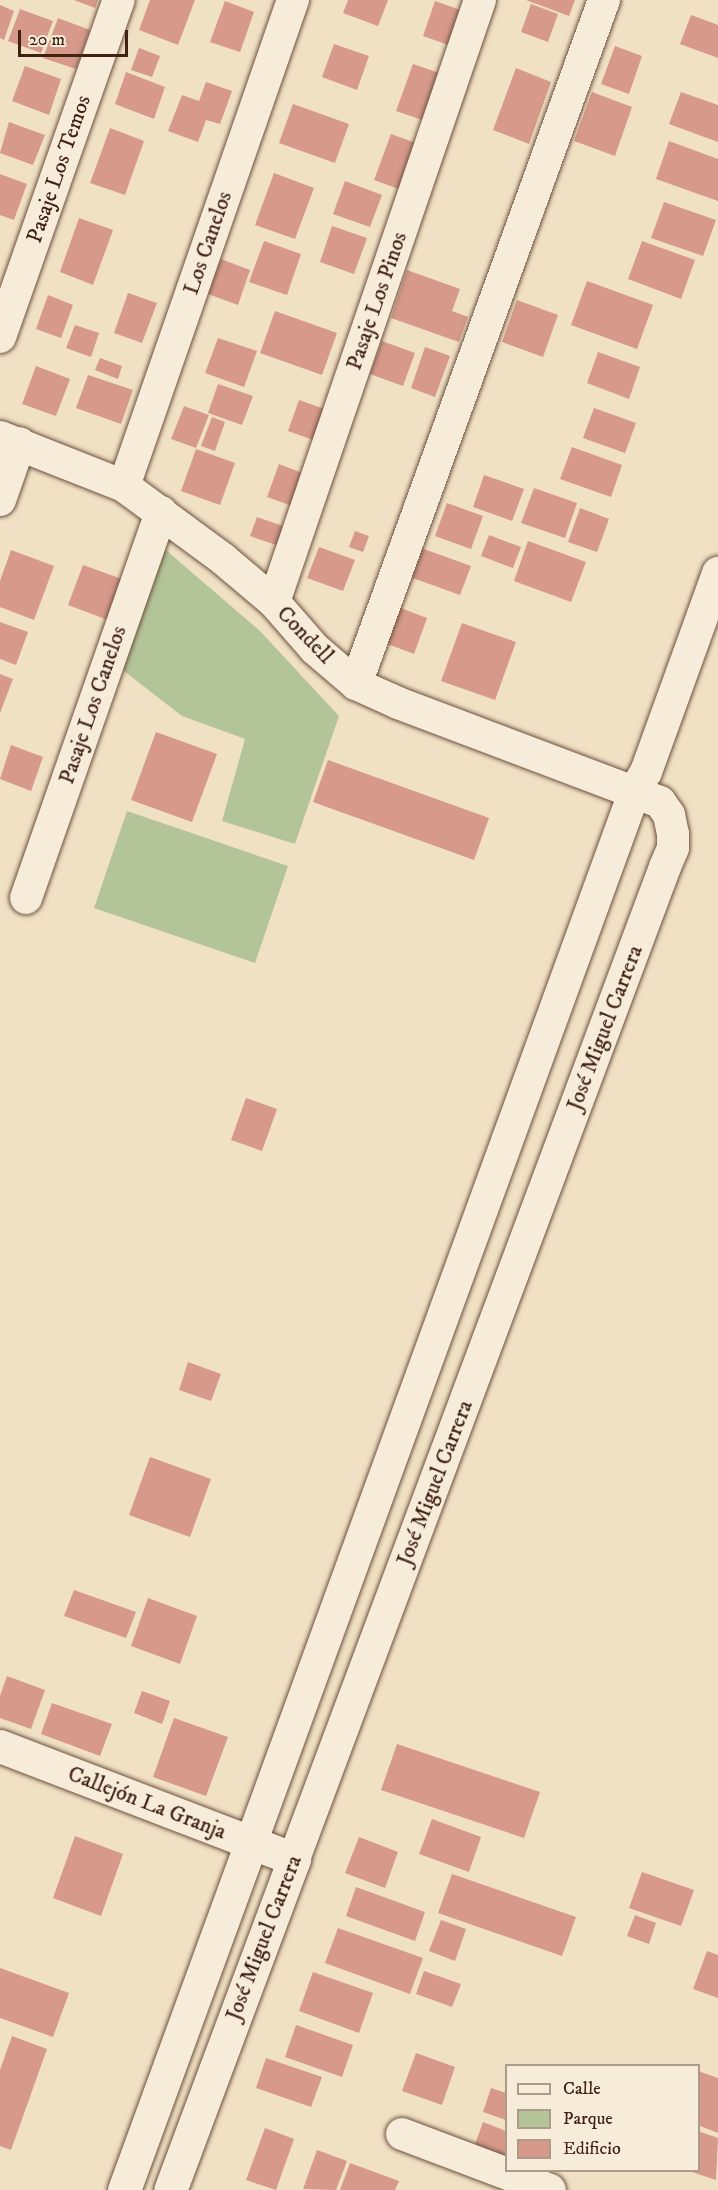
<!DOCTYPE html>
<html>
<head>
<meta charset="utf-8">
<style>
  body { margin:0 }
  #map { position:relative; width:718px; height:2190px; overflow:hidden; background:#f1e1c4; font-family:"IM FELL DW Pica",serif }
  div>[style] { position:absolute }
  .green>* { inset:0; background:#b4c499 }
  .building>* { inset:0; background:#d6998a }
  .roads { filter:drop-shadow(0 0 2px #6c513e) drop-shadow(0 0 2px #6c513e) }
  .street>* { height:32px; margin:-16px; padding:0 16px; transform-origin:16px; border-radius:16px; background:#f6ecd9 }
  .secondary>* { height:33px; margin:-16.5px; padding:0 16.5px; transform-origin:16.5px; border-radius:16.5px; background:#f6ecd9 }
  span { translate:-50% -50%; white-space:nowrap; text-align:center; line-height:1.15; -webkit-text-stroke:4.5px #f6ecd9; paint-order:stroke }
  .street-label { font-size:22px; color:#402112 }
  .legend { position:absolute; left:505px; top:2064px; width:195px; height:108px; box-sizing:border-box; background:#f6ecd9; border:2px solid #ad9b89; margin:0; padding:8px 10px; list-style:none; font-size:18px; color:#402112 }
  .legend li { display:flex; align-items:center; gap:12px; height:30px }
  .legend b { width:30px; border:2px solid #ad9b89 }
  .scale { position:absolute; left:18px; top:30px; width:110px; height:27px; box-sizing:border-box; border:3px solid #402112; border-top:0; padding-left:8px; font-size:18px; line-height:21px; white-space:nowrap; color:#402112; -webkit-text-stroke:4px #f6ecd9; paint-order:stroke }
</style>
</head>
<body>
<div id="map">
  <div class="green">
    <div style="clip-path:polygon(160px 545px,260px 631px,339px 716px,295px 844px,222px 821px,245px 739px,182px 716px,120px 668px)"></div>
    <div style="clip-path:polygon(127px 811px,288px 866px,255px 963px,94px 908px)"></div>
  </div>
  <div class="building">
    <div style="clip-path:polygon(74px 0,98px 0,95px 8px)"></div>
    <div style="clip-path:polygon(150px 0,195px 0,178px 45px,139px 30px)"></div>
    <div style="clip-path:polygon(348px 0,388px 0,378px 26px,343px 13px)"></div>
    <div style="clip-path:polygon(526px 0,575px 0,569px 16px)"></div>
    <div style="clip-path:polygon(225px 1px,254px 12px,240px 52px,210px 42px)"></div>
    <div style="clip-path:polygon(435px 1px,466px 12px,454px 47px,423px 36px)"></div>
    <div style="clip-path:polygon(531px 4px,558px 14px,548px 42px,521px 32px)"></div>
    <div style="clip-path:polygon(0 5px,14px 11px,4px 40px,0 38px)"></div>
    <div style="clip-path:polygon(20px 9px,53px 21px,41px 53px,8px 41px)"></div>
    <div style="clip-path:polygon(691px 15px,718px 25px,718px 58px,680px 44px)"></div>
    <div style="clip-path:polygon(58px 18px,90px 30px,76px 69px,43px 58px)"></div>
    <div style="clip-path:polygon(334px 44px,369px 56px,357px 90px,322px 77px)"></div>
    <div style="clip-path:polygon(615px 46px,642px 56px,629px 94px,601px 84px)"></div>
    <div style="clip-path:polygon(139px 48px,160px 56px,152px 77px,131px 70px)"></div>
    <div style="clip-path:polygon(413px 64px,448px 76px,431px 123px,396px 111px)"></div>
    <div style="clip-path:polygon(25px 66px,61px 79px,49px 115px,12px 101px)"></div>
    <div style="clip-path:polygon(516px 68px,551px 82px,529px 144px,493px 130px)"></div>
    <div style="clip-path:polygon(126px 72px,165px 87px,154px 119px,115px 104px)"></div>
    <div style="clip-path:polygon(206px 82px,232px 91px,220px 124px,206px 120px,198px 142px,168px 131px,182px 95px,199px 101px)"></div>
    <div style="clip-path:polygon(592px 92px,632px 107px,615px 156px,574px 141px)"></div>
    <div style="clip-path:polygon(681px 92px,718px 105px,718px 142px,669px 124px)"></div>
    <div style="clip-path:polygon(293px 104px,349px 124px,335px 163px,279px 143px)"></div>
    <div style="clip-path:polygon(9px 122px,45px 135px,33px 165px,0 153px)"></div>
    <div style="clip-path:polygon(110px 128px,144px 141px,125px 195px,90px 183px)"></div>
    <div style="clip-path:polygon(391px 134px,424px 146px,407px 192px,374px 180px)"></div>
    <div style="clip-path:polygon(669px 141px,718px 159px,718px 201px,656px 179px)"></div>
    <div style="clip-path:polygon(274px 173px,314px 188px,295px 239px,255px 225px)"></div>
    <div style="clip-path:polygon(0 174px,27px 184px,14px 220px,0 215px)"></div>
    <div style="clip-path:polygon(345px 181px,382px 195px,370px 227px,333px 214px)"></div>
    <div style="clip-path:polygon(664px 202px,716px 220px,703px 256px,651px 238px)"></div>
    <div style="clip-path:polygon(79px 218px,113px 230px,93px 285px,60px 272px)"></div>
    <div style="clip-path:polygon(332px 226px,367px 238px,354px 274px,320px 262px)"></div>
    <div style="clip-path:polygon(264px 241px,301px 254px,287px 295px,249px 282px)"></div>
    <div style="clip-path:polygon(642px 241px,695px 260px,681px 299px,628px 279px)"></div>
    <div style="clip-path:polygon(221px 259px,250px 270px,238px 305px,208px 294px)"></div>
    <div style="clip-path:polygon(407px 270px,460px 289px,452px 311px,468px 317px,459px 342px,391px 318px)"></div>
    <div style="clip-path:polygon(587px 281px,653px 305px,637px 349px,571px 325px)"></div>
    <div style="clip-path:polygon(128px 293px,157px 303px,142px 343px,114px 333px)"></div>
    <div style="clip-path:polygon(48px 295px,73px 305px,61px 338px,36px 329px)"></div>
    <div style="clip-path:polygon(517px 300px,558px 315px,543px 357px,502px 342px)"></div>
    <div style="clip-path:polygon(275px 311px,337px 333px,322px 375px,260px 353px)"></div>
    <div style="clip-path:polygon(75px 325px,99px 333px,91px 357px,66px 348px)"></div>
    <div style="clip-path:polygon(218px 338px,257px 351px,244px 387px,205px 373px)"></div>
    <div style="clip-path:polygon(382px 341px,415px 353px,403px 386px,370px 374px)"></div>
    <div style="clip-path:polygon(425px 347px,450px 356px,435px 397px,411px 388px)"></div>
    <div style="clip-path:polygon(598px 352px,640px 367px,629px 399px,587px 383px)"></div>
    <div style="clip-path:polygon(100px 358px,122px 366px,118px 379px,95px 370px)"></div>
    <div style="clip-path:polygon(36px 366px,70px 379px,56px 416px,22px 404px)"></div>
    <div style="clip-path:polygon(88px 375px,133px 390px,121px 424px,76px 408px)"></div>
    <div style="clip-path:polygon(218px 384px,253px 396px,242px 425px,208px 413px)"></div>
    <div style="clip-path:polygon(299px 400px,333px 412px,322px 443px,288px 431px)"></div>
    <div style="clip-path:polygon(184px 406px,209px 415px,196px 448px,171px 439px)"></div>
    <div style="clip-path:polygon(594px 408px,636px 423px,625px 453px,583px 438px)"></div>
    <div style="clip-path:polygon(212px 417px,225px 422px,215px 451px,201px 446px)"></div>
    <div style="clip-path:polygon(572px 447px,622px 465px,611px 497px,560px 479px)"></div>
    <div style="clip-path:polygon(196px 449px,235px 463px,220px 505px,181px 491px)"></div>
    <div style="clip-path:polygon(279px 464px,310px 476px,298px 508px,267px 497px)"></div>
    <div style="clip-path:polygon(484px 475px,524px 489px,512px 521px,473px 507px)"></div>
    <div style="clip-path:polygon(534px 488px,577px 503px,565px 538px,521px 523px)"></div>
    <div style="clip-path:polygon(447px 503px,483px 516px,471px 549px,435px 536px)"></div>
    <div style="clip-path:polygon(580px 508px,609px 519px,597px 552px,568px 542px)"></div>
    <div style="clip-path:polygon(257px 517px,286px 527px,279px 546px,250px 536px)"></div>
    <div style="clip-path:polygon(355px 531px,369px 536px,363px 552px,349px 547px)"></div>
    <div style="clip-path:polygon(489px 535px,521px 547px,513px 568px,481px 556px)"></div>
    <div style="clip-path:polygon(528px 541px,586px 562px,571px 602px,514px 581px)"></div>
    <div style="clip-path:polygon(319px 547px,355px 560px,343px 591px,307px 578px)"></div>
    <div style="clip-path:polygon(421px 548px,471px 566px,460px 595px,410px 577px)"></div>
    <div style="clip-path:polygon(11px 550px,54px 566px,34px 620px,0 607px,0 581px)"></div>
    <div style="clip-path:polygon(83px 565px,122px 579px,108px 620px,68px 605px)"></div>
    <div style="clip-path:polygon(398px 607px,427px 618px,414px 654px,385px 643px)"></div>
    <div style="clip-path:polygon(0 622px,28px 632px,16px 665px,0 659px)"></div>
    <div style="clip-path:polygon(462px 623px,516px 642px,495px 700px,441px 681px)"></div>
    <div style="clip-path:polygon(0 674px,13px 679px,0 713px)"></div>
    <div style="clip-path:polygon(156px 732px,217px 754px,192px 822px,131px 800px)"></div>
    <div style="clip-path:polygon(11px 745px,43px 757px,31px 791px,0 779px)"></div>
    <div style="clip-path:polygon(328px 760px,489px 818px,474px 860px,313px 802px)"></div>
    <div style="clip-path:polygon(246px 1098px,277px 1109px,262px 1151px,231px 1140px)"></div>
    <div style="clip-path:polygon(188px 1362px,221px 1374px,211px 1401px,179px 1390px)"></div>
    <div style="clip-path:polygon(150px 1457px,211px 1479px,190px 1537px,129px 1515px)"></div>
    <div style="clip-path:polygon(74px 1590px,136px 1612px,126px 1638px,64px 1616px)"></div>
    <div style="clip-path:polygon(148px 1598px,197px 1616px,180px 1664px,131px 1646px)"></div>
    <div style="clip-path:polygon(7px 1676px,45px 1690px,31px 1729px,0 1718px,0 1696px)"></div>
    <div style="clip-path:polygon(142px 1691px,170px 1701px,162px 1724px,134px 1713px)"></div>
    <div style="clip-path:polygon(52px 1703px,112px 1724px,100px 1756px,41px 1734px)"></div>
    <div style="clip-path:polygon(174px 1718px,228px 1737px,206px 1796px,153px 1777px)"></div>
    <div style="clip-path:polygon(397px 1744px,540px 1792px,524px 1838px,381px 1790px)"></div>
    <div style="clip-path:polygon(432px 1819px,481px 1837px,469px 1872px,419px 1854px)"></div>
    <div style="clip-path:polygon(75px 1836px,123px 1854px,101px 1916px,53px 1898px)"></div>
    <div style="clip-path:polygon(359px 1837px,398px 1852px,385px 1888px,345px 1873px)"></div>
    <div style="clip-path:polygon(642px 1872px,694px 1890px,681px 1926px,629px 1908px)"></div>
    <div style="clip-path:polygon(452px 1874px,576px 1917px,562px 1956px,438px 1913px)"></div>
    <div style="clip-path:polygon(356px 1887px,425px 1912px,415px 1941px,346px 1916px)"></div>
    <div style="clip-path:polygon(635px 1915px,656px 1923px,649px 1944px,627px 1936px)"></div>
    <div style="clip-path:polygon(441px 1920px,466px 1929px,455px 1961px,429px 1951px)"></div>
    <div style="clip-path:polygon(338px 1928px,423px 1958px,410px 1994px,325px 1963px)"></div>
    <div style="clip-path:polygon(707px 1951px,718px 1955px,718px 1998px,693px 1989px)"></div>
    <div style="clip-path:polygon(0 1968px,69px 1993px,53px 2037px,0 2018px)"></div>
    <div style="clip-path:polygon(424px 1971px,461px 1984px,452px 2007px,416px 1994px)"></div>
    <div style="clip-path:polygon(313px 1972px,373px 1993px,359px 2033px,299px 2011px)"></div>
    <div style="clip-path:polygon(296px 2025px,353px 2045px,342px 2077px,285px 2057px)"></div>
    <div style="clip-path:polygon(12px 2036px,47px 2049px,11px 2150px,0 2146px,0 2070px)"></div>
    <div style="clip-path:polygon(416px 2053px,455px 2067px,442px 2105px,402px 2091px)"></div>
    <div style="clip-path:polygon(266px 2058px,322px 2077px,311px 2107px,256px 2088px)"></div>
    <div style="clip-path:polygon(698px 2071px,718px 2078px,718px 2133px,698px 2125px)"></div>
    <div style="clip-path:polygon(491px 2088px,506px 2093px,506px 2120px,483px 2112px)"></div>
    <div style="clip-path:polygon(483px 2122px,506px 2131px,506px 2162px,473px 2150px)"></div>
    <div style="clip-path:polygon(265px 2128px,294px 2139px,276px 2190px,246px 2180px)"></div>
    <div style="clip-path:polygon(698px 2131px,718px 2138px,716px 2180px,689px 2171px,698px 2170px)"></div>
    <div style="clip-path:polygon(317px 2150px,347px 2161px,336px 2190px,303px 2189px)"></div>
    <div style="clip-path:polygon(350px 2163px,399px 2181px,395px 2190px,340px 2190px)"></div>
  </div>
  <div class="roads">
    <div class="street">
      <div style="left:0;top:337px;width:357px;rotate:-70.6deg"></div>
      <div style="left:0;top:437px;width:133px;rotate:21.6deg"></div>
      <div style="left:124px;top:486px;width:123px;rotate:36.4deg"></div>
      <div style="left:223px;top:559px;width:67px;rotate:40.1deg"></div>
      <div style="left:274px;top:602px;width:62px;rotate:48.9deg"></div>
      <div style="left:315px;top:649px;width:54px;rotate:40.5deg"></div>
      <div style="left:356px;top:684px;width:46px;rotate:24.3deg"></div>
      <div style="left:398px;top:703px;width:280px;rotate:20.7deg"></div>
      <div style="left:660px;top:802px;width:16px;rotate:55deg"></div>
      <div style="left:669px;top:815px;width:19px;rotate:78deg"></div>
      <div style="left:673px;top:834px;width:14px;rotate:90deg"></div>
      <div style="left:673px;top:848px;width:21px;rotate:113deg"></div>
      <div style="left:665px;top:867px;width:1059px;rotate:110.51deg"></div>
      <div style="left:124px;top:486px;width:515px;rotate:-70.83deg"></div>
      <div style="left:0;top:500px;width:60px;rotate:-70.7deg"></div>
      <div style="left:274px;top:602px;width:636px;rotate:-71.11deg"></div>
      <div style="left:356px;top:684px;width:728px;rotate:-70.07deg"></div>
      <div style="left:26px;top:898px;width:409px;rotate:-70.7deg"></div>
      <div style="left:251px;top:1843px;width:1121px;rotate:-69.96deg"></div>
      <div style="left:635px;top:790px;width:21px;rotate:-59deg"></div>
      <div style="left:646px;top:772px;width:212px;rotate:-70.1deg"></div>
      <div style="left:402px;top:2134px;width:158px;rotate:20.7deg"></div>
    </div>
    <div class="secondary">
      <div style="left:0;top:1746px;width:315px;rotate:21deg"></div>
      <div style="left:294px;top:1859px;width:353px;rotate:110.5deg"></div>
      <div style="left:124px;top:2190px;width:370px;rotate:-69.9deg"></div>
    </div>
  </div>
  <div class="street-label">
    <span style="left:59px;top:169px;rotate:-71deg">Pasaje Los Temos</span>
    <span style="left:208px;top:243px;rotate:-71deg">Los Canelos</span>
    <span style="left:377px;top:301px;rotate:-71deg">Pasaje Los Pinos</span>
    <span style="left:305px;top:635px;rotate:46deg">Condell</span>
    <span style="left:93px;top:705px;rotate:-71deg">Pasaje Los Canelos</span>
    <span style="left:605px;top:1028px;rotate:-69deg">José Miguel Carrera</span>
    <span style="left:435px;top:1483px;rotate:-69deg">José Miguel Carrera</span>
    <span style="left:147px;top:1803px;rotate:21deg">Callejón La Granja</span>
    <span style="left:264px;top:1938px;rotate:-69deg">José Miguel Carrera</span>
  </div>
  <ul class="legend">
  <li><b style="height:8px;background:#f6ecd9"></b>Calle</li>
  <li><b style="height:16px;background:#b4c499"></b>Parque</li>
  <li><b style="height:16px;background:#d6998a"></b>Edificio</li>
  </ul>
  <div class="scale">20 m</div>
</div>
</body>
</html>
